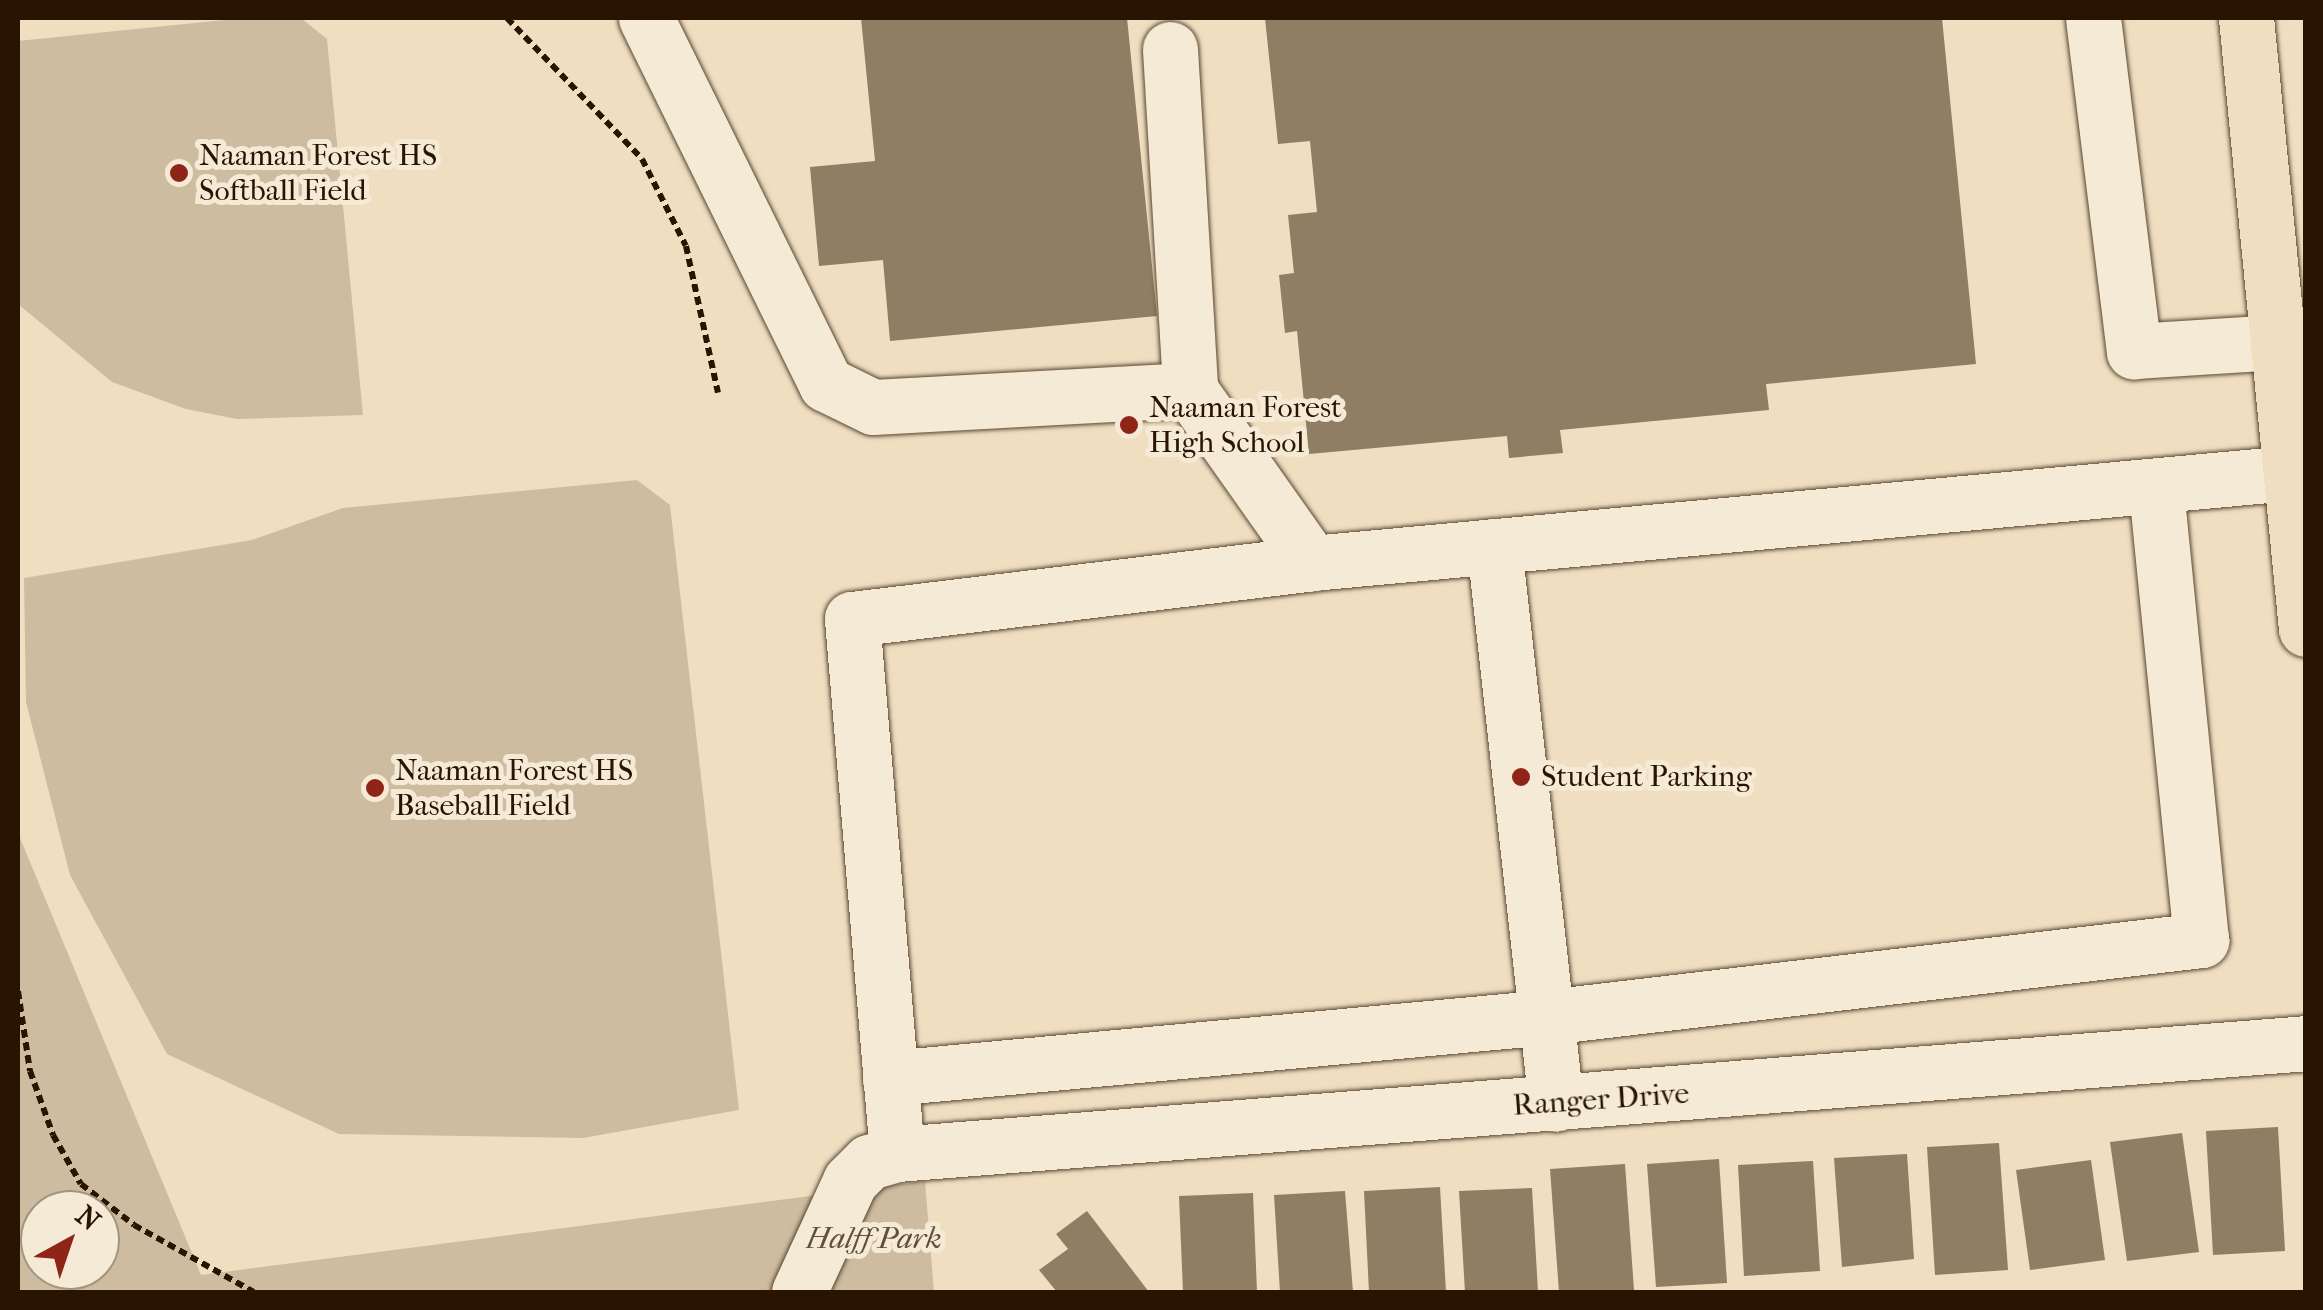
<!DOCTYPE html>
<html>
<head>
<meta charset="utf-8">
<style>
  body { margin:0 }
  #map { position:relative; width:2323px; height:1310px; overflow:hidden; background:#efdec0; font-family:"IM FELL French Canon",serif }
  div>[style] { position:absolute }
  .green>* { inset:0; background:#cdbc9f }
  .building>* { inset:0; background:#8f7d64 }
  .path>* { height:6px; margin-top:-3px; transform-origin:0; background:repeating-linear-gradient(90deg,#281400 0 8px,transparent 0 13px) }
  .roads { filter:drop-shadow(0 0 2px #5a4630) drop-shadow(0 0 2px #5a4630) }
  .minor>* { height:55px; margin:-27.5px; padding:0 27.5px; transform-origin:27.5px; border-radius:27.5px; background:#f5ead6 }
  .major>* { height:55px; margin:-27.5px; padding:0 27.5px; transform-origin:27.5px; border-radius:27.5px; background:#efdec0 }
  .dots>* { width:28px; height:28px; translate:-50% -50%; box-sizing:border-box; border:5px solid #f5ead6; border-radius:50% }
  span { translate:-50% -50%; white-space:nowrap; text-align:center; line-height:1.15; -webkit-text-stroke:10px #f5ead6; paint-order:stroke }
  .poi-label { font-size:30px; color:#281400 }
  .left { translate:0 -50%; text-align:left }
  .street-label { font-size:30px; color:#281400 }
  .park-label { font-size:30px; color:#624f38; font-style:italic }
  .frame { position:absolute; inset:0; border:20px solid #281400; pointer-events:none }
  .north { position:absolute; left:20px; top:1190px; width:100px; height:100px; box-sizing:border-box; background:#f5ead6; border:2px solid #a39480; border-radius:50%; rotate:40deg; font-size:28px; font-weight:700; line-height:40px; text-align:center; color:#281400 }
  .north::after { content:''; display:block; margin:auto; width:35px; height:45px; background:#8f2418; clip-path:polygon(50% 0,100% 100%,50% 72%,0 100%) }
</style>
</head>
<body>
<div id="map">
  <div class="green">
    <div style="clip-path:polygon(244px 18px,301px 18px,327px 39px,363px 415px,237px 419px,186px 409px,112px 382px,18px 304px,18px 41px)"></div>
    <div style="clip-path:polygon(637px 480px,670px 505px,739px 1110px,583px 1138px,339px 1134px,167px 1054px,70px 875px,26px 702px,24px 578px,252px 540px,343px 508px)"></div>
    <div style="clip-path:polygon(evenodd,18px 833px,201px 1275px,925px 1181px,934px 1292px,18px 1292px,18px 833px,40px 1210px,100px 1210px,100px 1270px,40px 1270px,40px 1210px)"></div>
  </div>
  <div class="building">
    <div style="clip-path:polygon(861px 18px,1127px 18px,1157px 316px,890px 341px,883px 260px,819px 266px,810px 167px,875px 161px)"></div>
    <div style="clip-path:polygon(1265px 18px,1942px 18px,1976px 364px,1766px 384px,1769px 410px,1560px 430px,1563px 453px,1509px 458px,1507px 436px,1309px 454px,1297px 331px,1285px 333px,1279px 275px,1294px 273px,1288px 215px,1317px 212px,1310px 141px,1278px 144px)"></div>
    <div style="clip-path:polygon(2278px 1127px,2285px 1251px,2213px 1255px,2206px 1131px)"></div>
    <div style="clip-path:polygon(2182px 1133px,2199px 1252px,2127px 1261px,2110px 1142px)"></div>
    <div style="clip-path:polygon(1999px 1143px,2008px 1270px,1935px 1275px,1927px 1147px)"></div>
    <div style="clip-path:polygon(1907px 1154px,1914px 1259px,1842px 1267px,1834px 1158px)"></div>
    <div style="clip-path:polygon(1719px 1159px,1727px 1283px,1656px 1287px,1647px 1164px)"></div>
    <div style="clip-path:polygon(2091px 1160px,2105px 1260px,2030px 1270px,2016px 1170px)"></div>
    <div style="clip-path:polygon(1813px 1161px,1820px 1271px,1744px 1276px,1738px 1165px)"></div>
    <div style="clip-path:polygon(1625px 1164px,1634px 1290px,1559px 1292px,1550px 1169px)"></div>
    <div style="clip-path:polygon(1440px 1187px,1446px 1292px,1369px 1292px,1364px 1191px)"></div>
    <div style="clip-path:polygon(1532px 1188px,1538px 1292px,1465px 1292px,1459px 1191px)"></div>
    <div style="clip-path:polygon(1345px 1191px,1353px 1292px,1280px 1292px,1274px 1195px)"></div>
    <div style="clip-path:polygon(1253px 1193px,1257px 1292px,1183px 1292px,1179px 1196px)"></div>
    <div style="clip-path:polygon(1087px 1211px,1149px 1292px,1057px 1292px,1039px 1270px,1068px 1249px,1056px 1234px)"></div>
  </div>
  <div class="path">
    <div style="left:507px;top:18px;width:195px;rotate:46.2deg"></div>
    <div style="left:642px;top:159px;width:97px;rotate:63.2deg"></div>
    <div style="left:686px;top:246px;width:150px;rotate:77.7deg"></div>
    <div style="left:18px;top:991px;width:81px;rotate:81.5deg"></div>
    <div style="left:30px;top:1071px;width:68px;rotate:70.2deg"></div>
    <div style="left:53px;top:1135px;width:56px;rotate:60.3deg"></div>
    <div style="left:81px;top:1184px;width:67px;rotate:37.7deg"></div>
    <div style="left:134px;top:1225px;width:137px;rotate:29.2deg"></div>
  </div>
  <div class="roads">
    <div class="minor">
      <div style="left:646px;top:18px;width:408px;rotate:63.8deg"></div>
      <div style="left:826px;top:384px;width:52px;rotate:26.1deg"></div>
      <div style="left:873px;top:407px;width:317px;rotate:-3.1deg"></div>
      <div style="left:1190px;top:390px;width:212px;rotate:54.8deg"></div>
      <div style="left:2093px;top:18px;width:336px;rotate:83deg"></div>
      <div style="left:2134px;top:351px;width:144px;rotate:-3.6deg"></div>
      <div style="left:1170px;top:49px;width:342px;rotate:86.6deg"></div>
      <div style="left:1494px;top:546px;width:561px;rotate:83.66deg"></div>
      <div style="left:890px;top:1078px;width:660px;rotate:-5.3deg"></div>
      <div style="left:1547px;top:1017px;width:659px;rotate:-6.71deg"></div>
      <div style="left:2201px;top:940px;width:456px;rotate:-95.7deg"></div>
      <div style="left:897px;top:1154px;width:537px;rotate:-94.81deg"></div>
      <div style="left:852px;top:619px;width:463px;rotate:-6.9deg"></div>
      <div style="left:1312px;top:563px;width:982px;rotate:-5.26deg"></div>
      <div style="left:799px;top:1292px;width:122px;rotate:-65.3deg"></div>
      <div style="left:850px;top:1181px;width:27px;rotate:-45deg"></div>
      <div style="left:869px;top:1162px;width:29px;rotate:-16deg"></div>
      <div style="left:897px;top:1154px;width:1413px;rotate:-4.5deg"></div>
    </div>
    <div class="major">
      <div style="left:2246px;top:18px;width:614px;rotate:84.39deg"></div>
    </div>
  </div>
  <div class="dots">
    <div style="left:179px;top:173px;background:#8f2418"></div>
    <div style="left:1129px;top:425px;background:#8f2418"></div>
    <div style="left:1521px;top:777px;background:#8f2418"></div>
    <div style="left:375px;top:788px;background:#8f2418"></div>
  </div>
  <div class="poi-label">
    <span class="left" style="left:199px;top:173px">Naaman Forest HS<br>Softball Field</span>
    <span class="left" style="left:1149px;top:425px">Naaman Forest<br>High School</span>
    <span class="left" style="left:395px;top:788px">Naaman Forest HS<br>Baseball Field</span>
    <span class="left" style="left:1541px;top:777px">Student Parking</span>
  </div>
  <div class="street-label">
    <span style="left:1601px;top:1100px;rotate:-4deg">Ranger Drive</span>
  </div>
  <div class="park-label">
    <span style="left:874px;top:1239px">Halff Park</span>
  </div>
  <div class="frame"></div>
  <div class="north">N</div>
</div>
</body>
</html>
